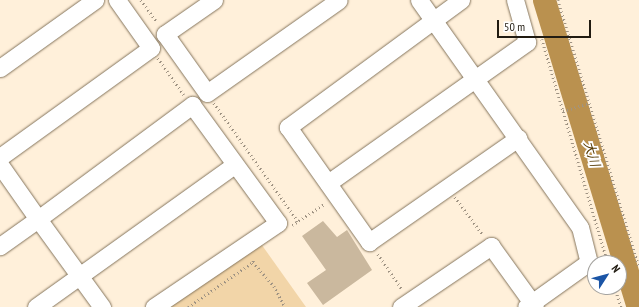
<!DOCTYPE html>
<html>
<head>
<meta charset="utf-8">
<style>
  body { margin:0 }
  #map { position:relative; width:639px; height:307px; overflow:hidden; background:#fff0da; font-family:"PT Sans Narrow","Noto Sans JP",sans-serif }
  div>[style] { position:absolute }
  .green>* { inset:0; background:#f2d5a8 }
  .river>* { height:23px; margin:-11.5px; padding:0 11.5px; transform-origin:11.5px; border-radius:11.5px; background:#ba914f }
  .building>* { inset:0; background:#cab89e }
  .path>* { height:2.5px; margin-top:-1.25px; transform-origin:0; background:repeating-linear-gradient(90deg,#9f9383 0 1px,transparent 0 4px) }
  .roads { filter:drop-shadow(0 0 1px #85755d) drop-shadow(0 0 1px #85755d) }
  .minor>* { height:17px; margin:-8.5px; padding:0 8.5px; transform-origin:8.5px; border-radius:8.5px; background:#fff }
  span { translate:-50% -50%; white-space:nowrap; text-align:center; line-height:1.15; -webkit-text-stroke:3.5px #fff; paint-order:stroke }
  .water-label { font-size:13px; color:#543800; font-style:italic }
  .north { position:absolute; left:587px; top:255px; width:40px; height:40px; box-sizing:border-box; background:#fff; border:1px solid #a6a4a0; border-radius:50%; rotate:54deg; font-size:11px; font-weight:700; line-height:16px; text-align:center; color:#211b11 }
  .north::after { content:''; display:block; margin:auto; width:14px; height:18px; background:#1b55a6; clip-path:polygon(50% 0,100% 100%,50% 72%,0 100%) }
  .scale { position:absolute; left:497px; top:20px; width:94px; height:18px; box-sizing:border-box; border:2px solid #211b11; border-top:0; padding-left:5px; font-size:12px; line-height:14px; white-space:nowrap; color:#211b11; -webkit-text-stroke:3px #fff; paint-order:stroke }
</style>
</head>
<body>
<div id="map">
  <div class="green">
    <div style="clip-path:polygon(259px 241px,306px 307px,164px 307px)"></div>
  </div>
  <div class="river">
    <div style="left:544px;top:0;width:321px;rotate:73deg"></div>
  </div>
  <div class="building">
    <div style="clip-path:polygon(323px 221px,337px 237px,347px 230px,372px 270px,323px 305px,307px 283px,326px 270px,302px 236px)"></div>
  </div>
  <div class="path">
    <div style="left:141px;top:0;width:27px;rotate:54deg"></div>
    <div style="left:558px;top:0;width:278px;rotate:73.1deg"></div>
    <div style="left:542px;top:39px;width:234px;rotate:73.6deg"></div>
    <div style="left:158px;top:58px;width:45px;rotate:54.9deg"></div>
    <div style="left:214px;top:103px;width:145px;rotate:54.6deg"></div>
    <div style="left:563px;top:111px;width:27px;rotate:-17deg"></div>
    <div style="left:455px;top:197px;width:47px;rotate:53.6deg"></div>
    <div style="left:292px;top:225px;width:38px;rotate:-33deg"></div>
    <div style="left:378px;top:254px;width:42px;rotate:55.6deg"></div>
    <div style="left:253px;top:262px;width:32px;rotate:49deg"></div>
    <div style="left:274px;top:286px;width:24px;rotate:62deg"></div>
    <div style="left:615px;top:287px;width:21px;rotate:73deg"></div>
    <div style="left:188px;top:307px;width:79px;rotate:-34.7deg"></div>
    <div style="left:253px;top:262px;width:4px;rotate:-90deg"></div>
  </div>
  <div class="roads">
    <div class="minor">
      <div style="left:214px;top:0;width:60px;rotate:145.2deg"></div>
      <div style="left:165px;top:34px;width:72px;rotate:54.6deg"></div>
      <div style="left:207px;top:93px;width:161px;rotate:-35.2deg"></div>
      <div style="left:419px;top:0;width:278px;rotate:54.7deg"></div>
      <div style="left:580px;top:227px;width:36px;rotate:76deg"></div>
      <div style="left:589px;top:262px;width:77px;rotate:144.5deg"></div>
      <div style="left:461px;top:0;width:215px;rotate:143.7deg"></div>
      <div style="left:288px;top:127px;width:141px;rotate:54.8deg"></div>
      <div style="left:369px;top:242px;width:182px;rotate:-34.9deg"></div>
      <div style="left:0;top:68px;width:117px;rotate:-35.6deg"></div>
      <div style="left:0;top:157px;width:186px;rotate:-35.8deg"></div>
      <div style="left:151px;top:48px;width:59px;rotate:-125.3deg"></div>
      <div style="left:0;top:165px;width:66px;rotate:54.9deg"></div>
      <div style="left:38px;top:219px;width:47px;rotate:144.6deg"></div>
      <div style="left:328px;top:183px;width:244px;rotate:-35.3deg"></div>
      <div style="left:527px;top:42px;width:44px;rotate:-105.9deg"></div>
      <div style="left:36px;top:307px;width:244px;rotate:-35.6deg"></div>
      <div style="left:102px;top:307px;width:109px;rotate:-126deg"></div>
      <div style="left:38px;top:219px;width:192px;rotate:-36.5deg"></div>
      <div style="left:192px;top:105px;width:146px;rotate:53.9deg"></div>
      <div style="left:278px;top:223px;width:150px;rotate:145.9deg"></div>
      <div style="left:401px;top:307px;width:109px;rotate:-34.1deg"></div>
      <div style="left:491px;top:246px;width:75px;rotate:54.2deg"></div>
    </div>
  </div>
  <div class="water-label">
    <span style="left:591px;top:154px;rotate:73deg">大川</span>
  </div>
  <div class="north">N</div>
  <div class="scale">50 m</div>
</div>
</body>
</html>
